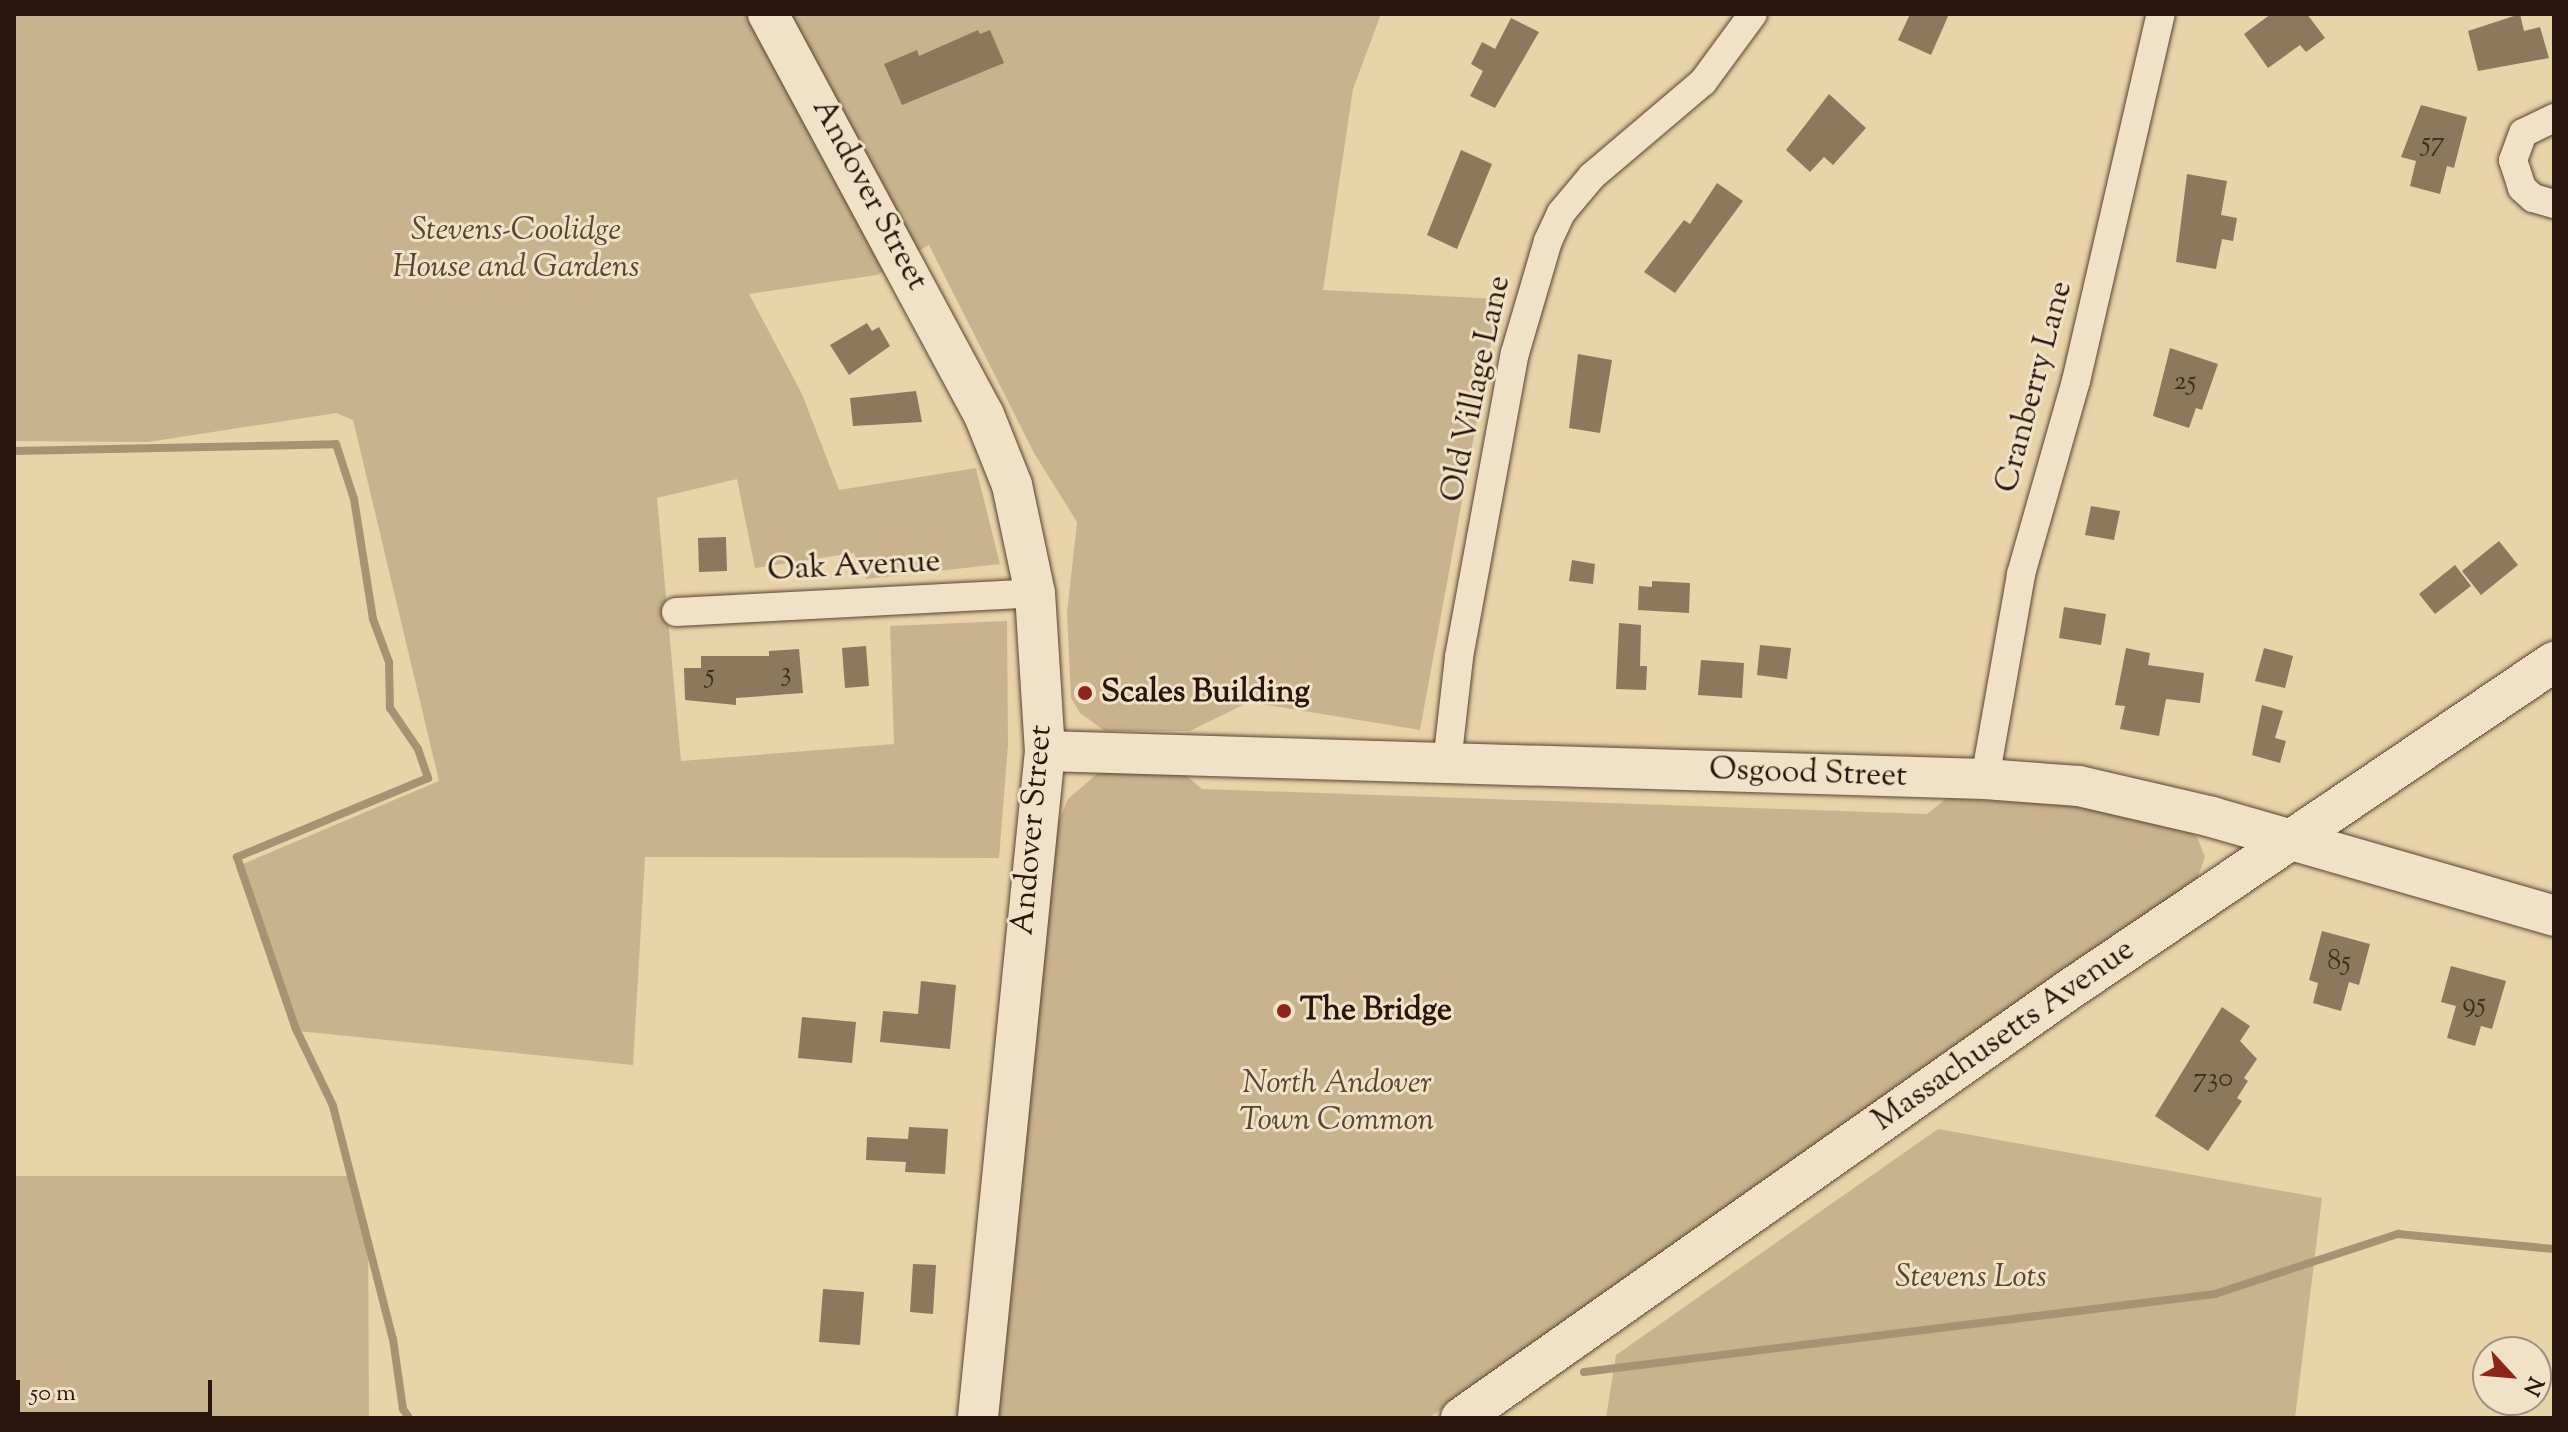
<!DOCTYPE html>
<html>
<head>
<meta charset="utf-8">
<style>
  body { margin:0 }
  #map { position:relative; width:2568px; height:1432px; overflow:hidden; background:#e9d3a9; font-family:"Sorts Mill Goudy",serif }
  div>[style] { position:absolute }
  .green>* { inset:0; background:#c9b38e }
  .stream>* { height:8px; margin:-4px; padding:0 4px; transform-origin:4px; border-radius:4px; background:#a89273 }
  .building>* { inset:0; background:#8d775d }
  .roads { filter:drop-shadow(0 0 2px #5a4432) drop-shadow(0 0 2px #5a4432) }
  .street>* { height:28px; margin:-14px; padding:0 14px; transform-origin:14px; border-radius:14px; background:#f1e2c7 }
  .secondary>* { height:40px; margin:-20px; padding:0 20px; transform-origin:20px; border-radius:20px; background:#f1e2c7 }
  .dots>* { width:22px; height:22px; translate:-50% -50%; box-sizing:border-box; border:4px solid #f1e2c7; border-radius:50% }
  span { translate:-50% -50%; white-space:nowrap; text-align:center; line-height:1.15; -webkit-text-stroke:6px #f1e2c7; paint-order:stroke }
  .number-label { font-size:28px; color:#432d20 }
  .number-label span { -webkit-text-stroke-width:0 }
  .street-label { font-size:32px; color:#2a140b }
  .park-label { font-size:32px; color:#5a4432; font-style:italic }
  .poi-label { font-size:32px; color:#2a140b; font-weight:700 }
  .left { translate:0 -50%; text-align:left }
  .frame { position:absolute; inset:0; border:16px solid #2a140b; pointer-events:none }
  .north { position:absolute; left:2472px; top:1336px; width:80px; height:80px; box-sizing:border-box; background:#f1e2c7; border:2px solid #a1907c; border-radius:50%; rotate:116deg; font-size:22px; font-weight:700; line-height:32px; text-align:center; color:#2a140b }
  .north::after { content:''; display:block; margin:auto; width:28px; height:36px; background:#8f2418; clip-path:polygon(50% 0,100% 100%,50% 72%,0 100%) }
  .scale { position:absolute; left:16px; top:1380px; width:196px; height:36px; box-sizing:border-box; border:4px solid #2a140b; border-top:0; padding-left:10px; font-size:24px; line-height:28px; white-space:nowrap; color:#2a140b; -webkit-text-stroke:6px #f1e2c7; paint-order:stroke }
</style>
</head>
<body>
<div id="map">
  <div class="green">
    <div style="clip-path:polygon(14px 14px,1381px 14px,1353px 89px,1323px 290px,1499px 299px,1420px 730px,1249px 702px,1190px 731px,1105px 731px,1080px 713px,1071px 698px,1067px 613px,1077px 522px,1034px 453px,929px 245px,877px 275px,749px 294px,802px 394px,839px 490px,976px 468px,1000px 564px,866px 579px,854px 553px,755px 568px,737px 479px,657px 498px,681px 761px,894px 744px,890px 626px,1007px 621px,1008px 745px,999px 858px,645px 857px,633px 1065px,298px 1031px,236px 867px,439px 781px,353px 420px,336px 413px,148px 442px,14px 441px)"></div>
    <div style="clip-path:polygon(1134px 768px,1182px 772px,1202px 789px,1927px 814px,1947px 798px,2079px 806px,2184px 827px,2197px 837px,2205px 857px,2197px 879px,1429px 1418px,996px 1418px,1055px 830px,1068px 799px,1098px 773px)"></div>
    <div style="clip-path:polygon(1938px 1129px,2322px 1198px,2295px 1418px,1606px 1418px,1616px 1355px)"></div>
    <div style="clip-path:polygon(14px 1176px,351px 1176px,368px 1225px,369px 1418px,14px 1418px)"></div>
  </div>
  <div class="stream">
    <div style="left:14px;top:451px;width:322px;rotate:-1.2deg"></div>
    <div style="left:336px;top:444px;width:58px;rotate:71.9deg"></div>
    <div style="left:354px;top:499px;width:121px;rotate:81deg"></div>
    <div style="left:373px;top:619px;width:46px;rotate:69.6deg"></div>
    <div style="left:389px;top:662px;width:46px;rotate:88.8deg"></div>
    <div style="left:390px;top:708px;width:50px;rotate:55.7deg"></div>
    <div style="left:418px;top:749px;width:31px;rotate:71deg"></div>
    <div style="left:428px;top:778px;width:207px;rotate:157.5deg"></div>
    <div style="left:237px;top:857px;width:182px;rotate:71.1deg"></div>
    <div style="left:296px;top:1029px;width:85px;rotate:64.3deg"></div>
    <div style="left:333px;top:1106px;width:241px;rotate:75.6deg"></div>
    <div style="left:393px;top:1339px;width:71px;rotate:81.9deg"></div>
    <div style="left:403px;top:1409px;width:11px;rotate:56deg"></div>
    <div style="left:1584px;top:1372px;width:636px;rotate:-7.05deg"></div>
    <div style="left:2215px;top:1294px;width:193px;rotate:-18.2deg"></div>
    <div style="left:2398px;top:1234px;width:157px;rotate:5.5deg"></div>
  </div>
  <div class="building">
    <div style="clip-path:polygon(1910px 14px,1949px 14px,1931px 55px,1898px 40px)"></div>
    <div style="clip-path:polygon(2271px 14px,2307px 14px,2325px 38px,2306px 52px,2300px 45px,2268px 68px,2244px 34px)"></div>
    <div style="clip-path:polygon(2520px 14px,2524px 31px,2540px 27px,2549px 58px,2478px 71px,2468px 31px)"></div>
    <div style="clip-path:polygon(1511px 18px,1539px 32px,1495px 108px,1470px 96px,1483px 71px,1471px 64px,1482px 42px,1495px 49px)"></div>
    <div style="clip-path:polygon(978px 30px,980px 34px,990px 30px,1004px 63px,902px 105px,884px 64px,917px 50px,919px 56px)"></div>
    <div style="clip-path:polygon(1829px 94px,1866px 128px,1833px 165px,1824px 157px,1810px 172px,1786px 150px)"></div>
    <div style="clip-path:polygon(2421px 105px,2467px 117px,2454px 168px,2447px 166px,2440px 194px,2410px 186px,2416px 161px,2401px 157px)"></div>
    <div style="clip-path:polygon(1461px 150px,1492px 164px,1457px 249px,1427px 235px)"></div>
    <div style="clip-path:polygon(2187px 174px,2227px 181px,2221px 215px,2237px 218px,2233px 241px,2222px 239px,2216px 269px,2176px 262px)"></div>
    <div style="clip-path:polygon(1717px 183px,1743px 201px,1675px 293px,1644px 272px,1684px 220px,1690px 224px)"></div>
    <div style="clip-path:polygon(867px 323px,872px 331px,879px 327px,890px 346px,849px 375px,830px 345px)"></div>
    <div style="clip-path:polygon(2170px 348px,2218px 364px,2202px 410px,2196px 408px,2189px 428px,2153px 416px)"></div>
    <div style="clip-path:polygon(1578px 354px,1612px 360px,1600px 433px,1569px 428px)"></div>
    <div style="clip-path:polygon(916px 391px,922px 422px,853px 426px,850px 398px)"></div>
    <div style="clip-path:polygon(2091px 506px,2120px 511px,2114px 540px,2085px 535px)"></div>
    <div style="clip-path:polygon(726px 537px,727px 571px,699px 572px,698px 538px)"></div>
    <div style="clip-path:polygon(2499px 541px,2518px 565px,2481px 595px,2462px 571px)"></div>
    <div style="clip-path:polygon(1572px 560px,1595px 564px,1593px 584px,1569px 581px)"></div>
    <div style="clip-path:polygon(2455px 565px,2471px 586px,2435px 614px,2419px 594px)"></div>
    <div style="clip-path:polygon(1652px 581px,1690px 583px,1689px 613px,1638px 610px,1639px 586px,1652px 587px)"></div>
    <div style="clip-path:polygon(2064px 607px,2106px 614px,2101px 645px,2059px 638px)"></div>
    <div style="clip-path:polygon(1619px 623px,1641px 625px,1640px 666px,1647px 666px,1646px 690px,1616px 689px)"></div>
    <div style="clip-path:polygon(1760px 645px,1791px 648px,1787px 679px,1757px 675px)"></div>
    <div style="clip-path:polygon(866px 646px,869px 686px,845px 688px,842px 648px)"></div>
    <div style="clip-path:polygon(2126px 648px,2150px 653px,2148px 665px,2204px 673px,2200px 703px,2166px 699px,2159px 736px,2120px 729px,2125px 706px,2115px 705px)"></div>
    <div style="clip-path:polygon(2264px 648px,2293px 656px,2285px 688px,2255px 681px)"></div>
    <div style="clip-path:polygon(799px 649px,803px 693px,736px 698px,736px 705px,685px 700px,684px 668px,701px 668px,701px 656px,769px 656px,769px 651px)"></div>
    <div style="clip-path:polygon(1701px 660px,1744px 663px,1742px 698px,1698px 695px)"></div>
    <div style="clip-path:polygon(2262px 705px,2283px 711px,2275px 738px,2286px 741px,2280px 763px,2252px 755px)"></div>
    <div style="clip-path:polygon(2322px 931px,2370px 944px,2359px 985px,2349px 982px,2341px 1011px,2313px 1003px,2318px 983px,2309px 980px)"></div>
    <div style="clip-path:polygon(2451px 966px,2506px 981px,2492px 1029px,2481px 1026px,2475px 1046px,2447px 1038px,2456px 1006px,2441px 1002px)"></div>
    <div style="clip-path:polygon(921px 981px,956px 985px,950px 1049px,880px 1042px,883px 1011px,918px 1014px)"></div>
    <div style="clip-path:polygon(2222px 1007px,2250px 1026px,2240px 1041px,2257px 1059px,2244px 1078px,2248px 1081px,2237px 1098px,2242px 1101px,2208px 1151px,2155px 1116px)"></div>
    <div style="clip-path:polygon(802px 1017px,856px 1022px,852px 1063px,798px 1058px)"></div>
    <div style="clip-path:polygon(909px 1127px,948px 1129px,945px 1174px,905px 1172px,906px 1162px,866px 1160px,867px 1137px,908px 1139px)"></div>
    <div style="clip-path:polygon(913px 1264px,936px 1265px,933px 1314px,910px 1312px)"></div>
    <div style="clip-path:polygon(823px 1289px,864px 1292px,860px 1345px,819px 1342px)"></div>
  </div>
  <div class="roads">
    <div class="street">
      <div style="left:2554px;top:118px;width:34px;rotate:154deg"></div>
      <div style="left:2523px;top:133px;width:29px;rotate:110deg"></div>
      <div style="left:2513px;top:160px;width:29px;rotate:72deg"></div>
      <div style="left:2522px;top:188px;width:15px;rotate:42deg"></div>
      <div style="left:2533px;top:198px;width:22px;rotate:16deg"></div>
      <div style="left:676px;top:612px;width:360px;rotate:-3deg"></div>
      <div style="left:1447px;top:763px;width:107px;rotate:-83.5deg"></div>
      <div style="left:1459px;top:657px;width:309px;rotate:-79.6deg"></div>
      <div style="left:1515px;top:353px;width:117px;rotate:-73.6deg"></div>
      <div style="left:1548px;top:241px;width:31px;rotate:-65deg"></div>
      <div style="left:1561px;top:213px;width:48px;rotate:-50deg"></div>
      <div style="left:1592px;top:176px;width:145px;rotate:-40.3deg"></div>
      <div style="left:1703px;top:82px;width:84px;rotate:-53.7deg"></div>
      <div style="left:1985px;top:779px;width:208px;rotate:-80deg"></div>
      <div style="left:2021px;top:574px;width:201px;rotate:-74.1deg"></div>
      <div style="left:2076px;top:381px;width:377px;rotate:-77deg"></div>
    </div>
    <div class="secondary">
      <div style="left:768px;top:14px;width:455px;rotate:61.7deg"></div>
      <div style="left:984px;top:415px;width:75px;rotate:68.2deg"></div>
      <div style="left:1012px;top:485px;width:110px;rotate:78deg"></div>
      <div style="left:1035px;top:593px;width:158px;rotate:86.4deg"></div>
      <div style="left:1045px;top:751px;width:670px;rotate:95.74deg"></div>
      <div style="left:1045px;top:751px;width:940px;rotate:1.71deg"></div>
      <div style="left:1985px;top:779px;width:94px;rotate:4.3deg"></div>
      <div style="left:2079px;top:786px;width:137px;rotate:13.1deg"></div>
      <div style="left:2212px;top:817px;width:356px;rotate:16.1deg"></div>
      <div style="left:1461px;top:1418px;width:749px;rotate:-35.16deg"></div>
      <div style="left:2073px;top:987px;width:581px;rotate:-34.05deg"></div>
    </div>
  </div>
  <div class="dots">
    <div style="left:1085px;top:693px;background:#8f2418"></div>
    <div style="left:1284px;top:1011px;background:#8f2418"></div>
  </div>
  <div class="number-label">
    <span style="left:2433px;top:143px">57</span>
    <span style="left:2185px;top:382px">25</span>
    <span style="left:786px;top:673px">3</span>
    <span style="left:710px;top:675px">5</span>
    <span style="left:2339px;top:962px">85</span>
    <span style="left:2474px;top:1004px">95</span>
    <span style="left:2213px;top:1079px">730</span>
  </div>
  <div class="street-label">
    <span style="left:869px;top:195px;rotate:62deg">Andover Street</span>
    <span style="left:2035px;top:387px;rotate:-75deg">Cranberry Lane</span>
    <span style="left:1477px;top:389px;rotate:-78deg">Old Village Lane</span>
    <span style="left:854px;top:567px;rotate:-3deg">Oak Avenue</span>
    <span style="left:1808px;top:774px;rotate:2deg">Osgood Street</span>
    <span style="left:1033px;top:830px;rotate:-85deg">Andover Street</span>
    <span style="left:2004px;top:1036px;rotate:-35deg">Massachusetts Avenue</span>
  </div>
  <div class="park-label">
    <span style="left:516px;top:250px">Stevens-Coolidge<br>House and Gardens</span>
    <span style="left:1337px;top:1103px">North Andover<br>Town Common</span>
    <span style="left:1971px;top:1278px">Stevens Lots</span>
  </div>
  <div class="poi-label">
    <span class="left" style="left:1101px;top:693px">Scales Building</span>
    <span class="left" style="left:1300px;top:1011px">The Bridge</span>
  </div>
  <div class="frame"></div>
  <div class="north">N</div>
  <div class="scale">50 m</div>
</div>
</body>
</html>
